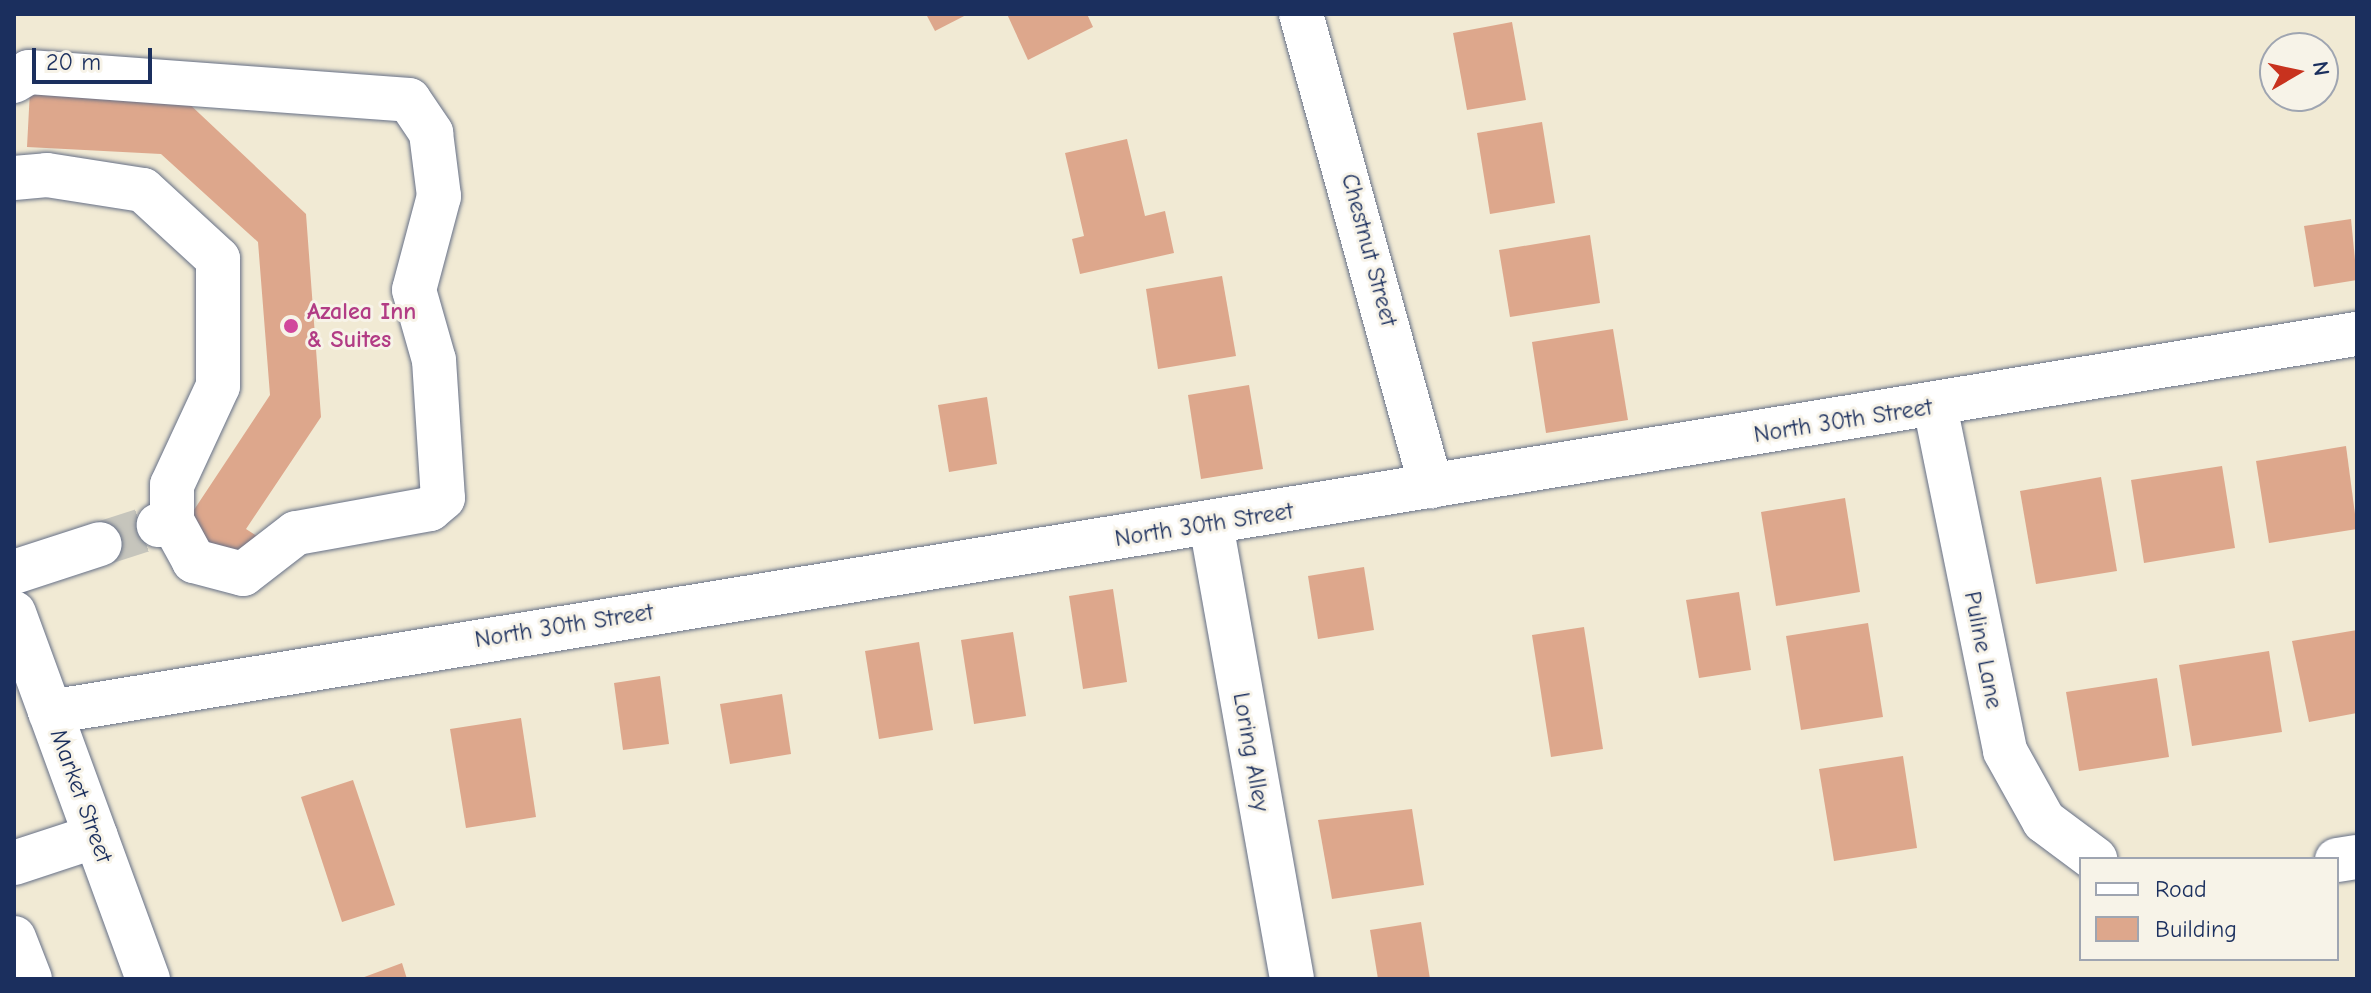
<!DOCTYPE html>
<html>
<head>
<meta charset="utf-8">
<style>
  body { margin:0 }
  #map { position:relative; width:2371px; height:993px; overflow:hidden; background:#f1ead4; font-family:"Comic Neue",sans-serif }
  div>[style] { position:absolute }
  .building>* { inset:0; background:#dda78c }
  .minor-tunnel>* { height:44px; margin-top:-22px; transform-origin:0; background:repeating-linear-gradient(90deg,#c6c5bc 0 44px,transparent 0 66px) }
  .roads { filter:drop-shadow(0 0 2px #667087) drop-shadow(0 0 2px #667087) }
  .minor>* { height:44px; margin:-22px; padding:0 22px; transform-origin:22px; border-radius:22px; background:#fff }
  .major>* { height:44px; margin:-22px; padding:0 22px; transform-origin:22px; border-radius:22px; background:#fff }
  .dots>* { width:22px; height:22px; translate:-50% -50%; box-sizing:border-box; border:4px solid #f7f3e8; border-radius:50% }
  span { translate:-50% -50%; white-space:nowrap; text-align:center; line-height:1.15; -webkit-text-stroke:6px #f7f3e8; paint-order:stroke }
  .street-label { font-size:24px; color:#1b2f5e }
  .hotel-label { font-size:24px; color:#b23c85; font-weight:700 }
  .left { translate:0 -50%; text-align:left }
  .frame { position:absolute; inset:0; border:16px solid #1b2f5e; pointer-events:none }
  .legend { position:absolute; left:2079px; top:857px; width:260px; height:104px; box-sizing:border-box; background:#f7f3e8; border:2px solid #9fa5b1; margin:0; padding:10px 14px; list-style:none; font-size:24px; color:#1b2f5e }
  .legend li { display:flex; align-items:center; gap:16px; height:40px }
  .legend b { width:40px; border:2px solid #9fa5b1 }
  .north { position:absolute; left:2259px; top:32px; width:80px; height:80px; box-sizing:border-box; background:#f7f3e8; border:2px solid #9fa5b1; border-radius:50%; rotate:81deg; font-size:22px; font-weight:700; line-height:32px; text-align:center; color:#1b2f5e }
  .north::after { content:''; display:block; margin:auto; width:28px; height:36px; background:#c8321e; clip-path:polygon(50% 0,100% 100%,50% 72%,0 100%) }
  .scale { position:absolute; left:32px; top:48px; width:120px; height:36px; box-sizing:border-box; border:4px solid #1b2f5e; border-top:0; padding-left:10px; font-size:24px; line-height:28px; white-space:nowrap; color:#1b2f5e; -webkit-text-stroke:6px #f7f3e8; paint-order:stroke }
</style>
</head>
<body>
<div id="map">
  <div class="building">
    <div style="clip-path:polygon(926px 14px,968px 14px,935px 31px)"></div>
    <div style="clip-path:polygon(1007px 14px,1087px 14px,1093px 27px,1028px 60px)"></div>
    <div style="clip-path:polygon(1512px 22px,1526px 100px,1467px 110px,1453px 33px)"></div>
    <div style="clip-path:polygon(30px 90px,184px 99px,306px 214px,321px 417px,246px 529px,263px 540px,245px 566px,184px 525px,270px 395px,258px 242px,161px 154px,27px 147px)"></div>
    <div style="clip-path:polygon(1542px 122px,1555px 203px,1490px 214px,1477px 133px)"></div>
    <div style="clip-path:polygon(1127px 139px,1145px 216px,1165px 211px,1174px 253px,1080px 274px,1072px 239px,1084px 236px,1065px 153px)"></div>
    <div style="clip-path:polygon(2351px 219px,2357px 280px,2314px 287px,2304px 226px)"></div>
    <div style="clip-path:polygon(1590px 235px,1600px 303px,1510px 317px,1499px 250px)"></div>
    <div style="clip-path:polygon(1222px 276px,1236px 356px,1158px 369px,1146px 289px)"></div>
    <div style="clip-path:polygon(1613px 329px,1628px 420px,1546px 433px,1532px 342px)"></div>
    <div style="clip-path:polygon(1249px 385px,1263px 469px,1201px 479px,1188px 395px)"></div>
    <div style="clip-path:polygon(987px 397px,997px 464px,949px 472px,938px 405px)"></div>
    <div style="clip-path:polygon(2346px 446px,2357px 529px,2269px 543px,2256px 461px)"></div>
    <div style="clip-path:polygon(2222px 466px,2235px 548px,2144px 563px,2131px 480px)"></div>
    <div style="clip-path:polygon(2101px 477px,2117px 571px,2036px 584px,2020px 491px)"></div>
    <div style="clip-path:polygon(1845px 498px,1860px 592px,1776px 606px,1761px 512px)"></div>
    <div style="clip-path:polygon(1364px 567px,1374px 630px,1318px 639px,1308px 576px)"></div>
    <div style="clip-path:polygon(1113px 589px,1127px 682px,1083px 689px,1069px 596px)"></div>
    <div style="clip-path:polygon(1739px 592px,1751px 670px,1699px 678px,1686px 600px)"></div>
    <div style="clip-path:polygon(1868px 623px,1883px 717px,1801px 730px,1786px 636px)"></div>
    <div style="clip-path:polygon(1584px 627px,1603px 749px,1551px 757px,1532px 635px)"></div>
    <div style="clip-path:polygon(2357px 630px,2357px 713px,2309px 722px,2292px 641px)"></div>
    <div style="clip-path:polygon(1013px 632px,1026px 716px,974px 724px,961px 640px)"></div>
    <div style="clip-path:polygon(919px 642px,933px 730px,879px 739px,865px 651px)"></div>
    <div style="clip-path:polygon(2269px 651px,2282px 732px,2192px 746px,2179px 665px)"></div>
    <div style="clip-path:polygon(660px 676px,669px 744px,623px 750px,614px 683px)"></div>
    <div style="clip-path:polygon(2157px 678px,2169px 757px,2079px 771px,2066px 692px)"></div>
    <div style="clip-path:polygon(782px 694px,791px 754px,730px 764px,720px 704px)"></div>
    <div style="clip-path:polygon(521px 718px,536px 817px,466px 828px,450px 729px)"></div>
    <div style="clip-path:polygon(1903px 756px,1917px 848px,1834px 861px,1819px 769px)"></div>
    <div style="clip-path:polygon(353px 780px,395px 905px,342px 922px,301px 797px)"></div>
    <div style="clip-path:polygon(1412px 809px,1424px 885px,1332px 899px,1318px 820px)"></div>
    <div style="clip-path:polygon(1421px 922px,1430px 979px,1378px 979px,1370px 930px)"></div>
    <div style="clip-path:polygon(402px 963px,407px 979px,359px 979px)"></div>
  </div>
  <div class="minor-tunnel">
    <div style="left:100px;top:544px;width:62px;rotate:-17.9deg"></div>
  </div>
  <div class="roads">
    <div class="minor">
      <div style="left:1301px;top:14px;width:490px;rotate:74.6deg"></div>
      <div style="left:14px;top:81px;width:17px;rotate:-31deg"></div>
      <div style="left:29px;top:72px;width:381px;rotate:4.2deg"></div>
      <div style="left:409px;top:100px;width:40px;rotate:56deg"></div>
      <div style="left:431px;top:133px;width:64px;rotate:82.8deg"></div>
      <div style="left:439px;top:196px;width:97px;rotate:104.9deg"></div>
      <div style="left:414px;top:290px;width:73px;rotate:74.1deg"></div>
      <div style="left:434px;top:360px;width:138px;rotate:86.3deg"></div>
      <div style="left:443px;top:498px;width:17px;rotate:140deg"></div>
      <div style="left:430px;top:509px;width:136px;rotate:169.8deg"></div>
      <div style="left:296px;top:533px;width:67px;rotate:142.3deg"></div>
      <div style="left:243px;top:574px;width:51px;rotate:-165.1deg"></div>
      <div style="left:194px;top:561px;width:46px;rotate:-118.8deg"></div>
      <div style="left:14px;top:178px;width:33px;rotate:-5deg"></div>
      <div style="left:47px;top:175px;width:97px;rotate:8.9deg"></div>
      <div style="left:143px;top:190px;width:102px;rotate:42.6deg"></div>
      <div style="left:218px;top:259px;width:127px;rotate:90deg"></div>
      <div style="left:218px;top:386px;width:109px;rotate:114.9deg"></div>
      <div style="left:172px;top:485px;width:36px;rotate:90deg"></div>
      <div style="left:172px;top:521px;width:14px;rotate:163deg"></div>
      <div style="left:1935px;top:406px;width:352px;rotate:78.5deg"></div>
      <div style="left:2005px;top:751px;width:80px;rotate:60.9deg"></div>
      <div style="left:2044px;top:821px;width:64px;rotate:36.7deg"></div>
      <div style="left:1211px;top:524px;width:462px;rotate:79.9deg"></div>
      <div style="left:14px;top:572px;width:90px;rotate:-18deg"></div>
      <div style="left:50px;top:712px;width:2338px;rotate:-9.31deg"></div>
      <div style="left:2337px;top:860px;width:20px;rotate:-9deg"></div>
      <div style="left:14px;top:863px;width:86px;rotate:-18.2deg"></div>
      <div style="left:14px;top:938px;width:44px;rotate:68.7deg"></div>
    </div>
    <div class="major">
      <div style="left:14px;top:613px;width:390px;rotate:69.9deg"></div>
    </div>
  </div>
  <div class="dots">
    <div style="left:291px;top:326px;background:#d1479c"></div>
  </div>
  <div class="street-label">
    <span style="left:1369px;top:250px;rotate:75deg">Chestnut Street</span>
    <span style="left:1843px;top:421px;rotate:-9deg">North 30th Street</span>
    <span style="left:1204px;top:525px;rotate:-9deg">North 30th Street</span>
    <span style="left:564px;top:626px;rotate:-9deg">North 30th Street</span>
    <span style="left:1983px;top:650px;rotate:79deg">Puline Lane</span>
    <span style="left:1251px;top:752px;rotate:80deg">Loring Alley</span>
    <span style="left:81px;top:796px;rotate:70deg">Market Street</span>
  </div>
  <div class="hotel-label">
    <span class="left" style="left:307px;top:326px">Azalea Inn<br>&amp; Suites</span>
  </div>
  <div class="frame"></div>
  <ul class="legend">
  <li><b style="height:10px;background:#fff"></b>Road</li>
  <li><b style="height:22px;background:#dda78c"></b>Building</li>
  </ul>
  <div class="north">N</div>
  <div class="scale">20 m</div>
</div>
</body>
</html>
